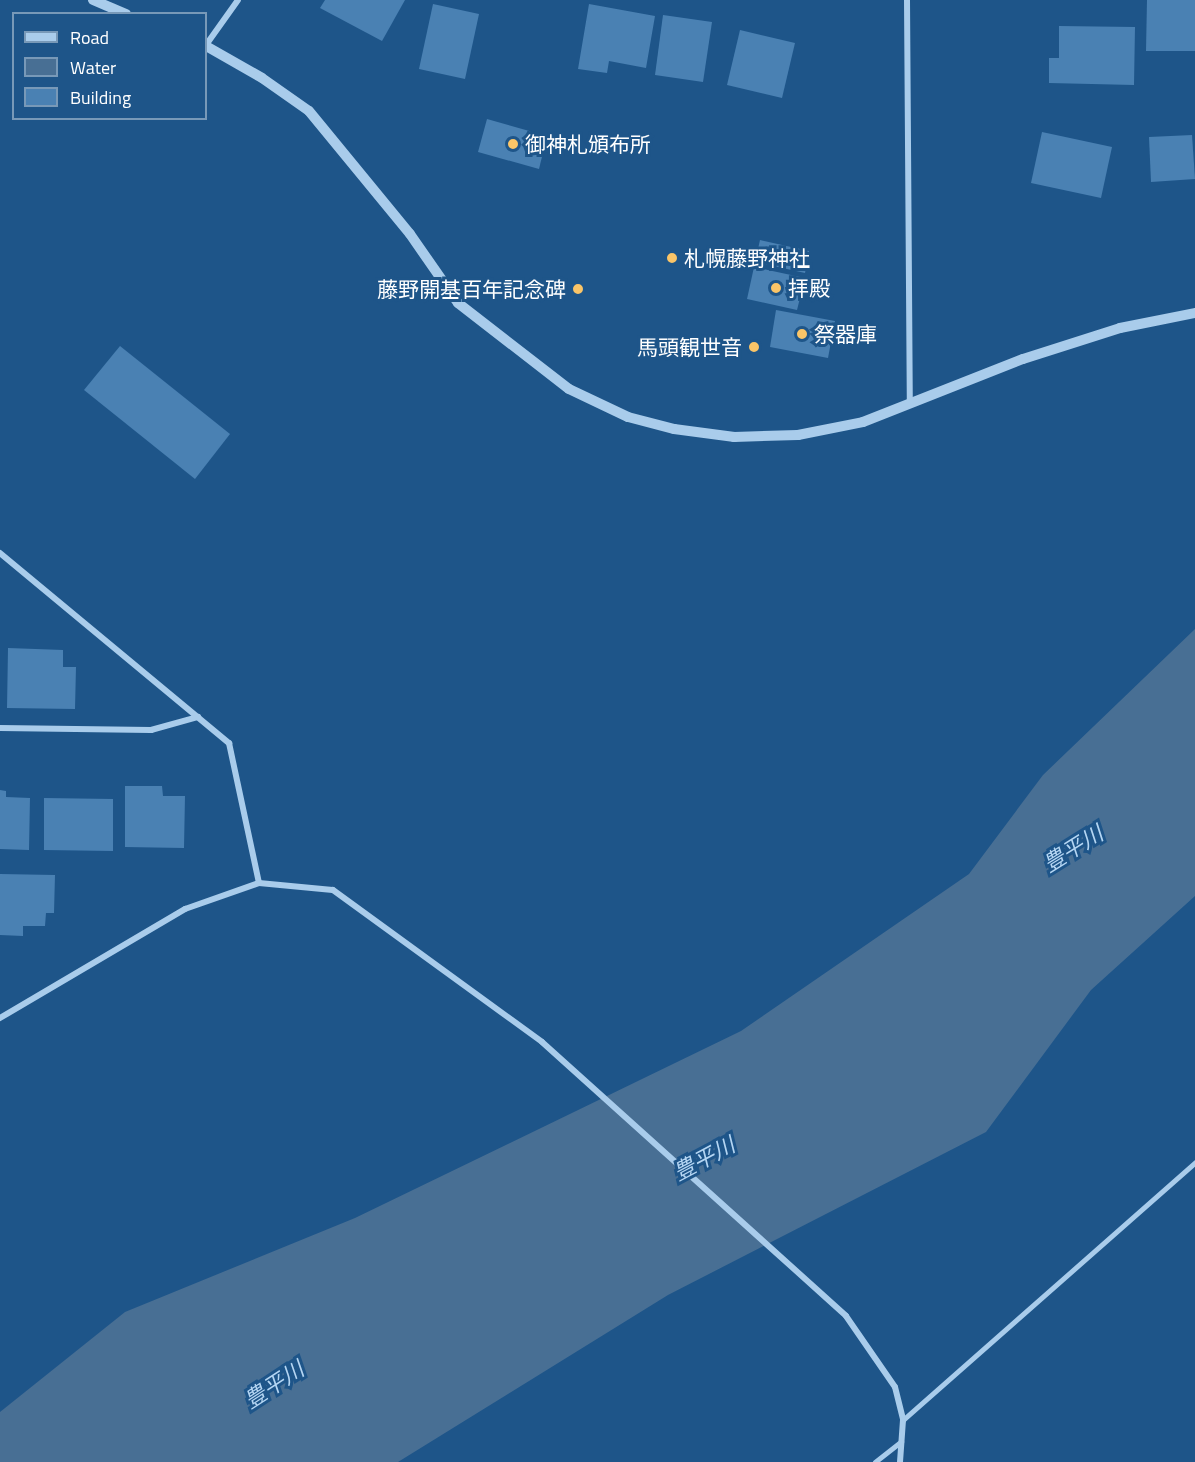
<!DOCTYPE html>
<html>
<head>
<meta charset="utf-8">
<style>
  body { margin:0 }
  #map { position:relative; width:1195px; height:1462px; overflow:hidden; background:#1e5589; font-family:"Titillium Web","Noto Sans JP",sans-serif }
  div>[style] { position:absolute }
  .water>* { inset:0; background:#486f94 }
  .building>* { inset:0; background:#4a81b3 }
  .service>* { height:4.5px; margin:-2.25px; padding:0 2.25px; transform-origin:2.25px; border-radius:2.25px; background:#a9cceb }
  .minor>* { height:6px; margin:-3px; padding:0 3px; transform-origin:3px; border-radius:3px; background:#a9cceb }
  .tertiary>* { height:10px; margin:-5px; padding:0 5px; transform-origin:5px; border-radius:5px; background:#a9cceb }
  .dots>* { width:16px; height:16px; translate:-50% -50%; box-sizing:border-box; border:3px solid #1e5589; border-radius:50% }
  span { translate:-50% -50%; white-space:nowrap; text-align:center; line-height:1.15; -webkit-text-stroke:6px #1e5589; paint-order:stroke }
  .poi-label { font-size:21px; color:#fff }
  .left { translate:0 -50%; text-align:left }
  .right { translate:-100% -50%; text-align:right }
  .water-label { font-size:22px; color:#b5d6f3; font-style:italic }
  .legend { position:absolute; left:12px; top:12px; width:195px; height:108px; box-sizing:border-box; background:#1e5589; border:2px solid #7899b8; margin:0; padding:8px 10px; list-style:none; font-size:18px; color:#fff }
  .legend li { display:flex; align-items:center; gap:12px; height:30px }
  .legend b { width:30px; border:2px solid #7899b8 }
</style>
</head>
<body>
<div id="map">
  <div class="water">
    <div style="clip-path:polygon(1195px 629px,1195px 896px,1091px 990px,986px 1132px,668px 1295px,398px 1462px,0 1462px,0 1412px,125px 1312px,355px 1218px,741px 1031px,969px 874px,1043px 775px)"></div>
  </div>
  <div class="building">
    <div style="clip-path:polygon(325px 0,405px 0,382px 41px,320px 8px)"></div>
    <div style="clip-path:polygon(1147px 0,1195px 0,1195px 51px,1146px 51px)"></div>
    <div style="clip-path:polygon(433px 4px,479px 14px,465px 79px,419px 69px)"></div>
    <div style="clip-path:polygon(589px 4px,655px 16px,646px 68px,609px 61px,607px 73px,578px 69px)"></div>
    <div style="clip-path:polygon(663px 15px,712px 22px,703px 82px,655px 75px)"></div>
    <div style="clip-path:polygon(1059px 26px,1135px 27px,1134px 85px,1049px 83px,1049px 58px,1059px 58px)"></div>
    <div style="clip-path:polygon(740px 30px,795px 43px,782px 98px,727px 85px)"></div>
    <div style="clip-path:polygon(487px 119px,547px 136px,539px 169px,478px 152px)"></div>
    <div style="clip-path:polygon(1042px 132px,1112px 147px,1101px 198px,1031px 183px)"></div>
    <div style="clip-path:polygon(1192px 135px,1195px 179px,1151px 182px,1149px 137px)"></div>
    <div style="clip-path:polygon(760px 240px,809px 251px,805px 273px,755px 262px)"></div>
    <div style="clip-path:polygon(754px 267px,805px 278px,797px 310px,747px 299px)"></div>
    <div style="clip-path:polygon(776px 310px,835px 321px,828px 358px,770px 347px)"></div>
    <div style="clip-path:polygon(120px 346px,230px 434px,195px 479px,84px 390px)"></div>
    <div style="clip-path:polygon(8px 648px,63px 650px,63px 667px,76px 667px,75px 709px,7px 708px)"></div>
    <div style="clip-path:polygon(125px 786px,162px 786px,163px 796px,185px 796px,184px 848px,125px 847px)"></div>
    <div style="clip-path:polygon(0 790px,6px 791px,6px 797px,30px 798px,29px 850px,0 849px)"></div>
    <div style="clip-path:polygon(44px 798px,113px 799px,113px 851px,44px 850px)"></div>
    <div style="clip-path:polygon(0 874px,55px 875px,54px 913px,46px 913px,45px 926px,23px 926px,23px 936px,0 935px)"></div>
  </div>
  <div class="service">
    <div style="left:903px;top:1420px;width:389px;rotate:-41.4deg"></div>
    <div style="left:875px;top:1462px;width:33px;rotate:-38deg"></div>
  </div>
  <div class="minor">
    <div style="left:907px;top:0;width:404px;rotate:89.6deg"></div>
    <div style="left:206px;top:45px;width:55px;rotate:-54.6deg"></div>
    <div style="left:0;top:553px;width:298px;rotate:39.7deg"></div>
    <div style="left:229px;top:743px;width:143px;rotate:77.9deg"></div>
    <div style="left:0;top:728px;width:151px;rotate:0.8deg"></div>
    <div style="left:151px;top:730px;width:49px;rotate:-15.5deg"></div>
    <div style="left:0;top:1018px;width:215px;rotate:-30.5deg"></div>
    <div style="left:185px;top:909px;width:78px;rotate:-19.4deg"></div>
    <div style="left:259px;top:883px;width:74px;rotate:5.4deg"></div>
    <div style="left:333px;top:890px;width:258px;rotate:36deg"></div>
    <div style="left:542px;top:1042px;width:409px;rotate:42deg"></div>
    <div style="left:846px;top:1316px;width:86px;rotate:55.4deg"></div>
    <div style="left:895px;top:1387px;width:34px;rotate:76deg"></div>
    <div style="left:903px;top:1420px;width:42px;rotate:94.1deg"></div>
  </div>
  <div class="tertiary">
    <div style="left:93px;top:0;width:36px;rotate:23deg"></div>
    <div style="left:206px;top:46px;width:64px;rotate:29.7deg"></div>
    <div style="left:262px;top:78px;width:57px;rotate:35.1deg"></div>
    <div style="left:309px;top:111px;width:159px;rotate:50.6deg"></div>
    <div style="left:410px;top:234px;width:84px;rotate:55.2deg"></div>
    <div style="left:458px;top:303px;width:140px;rotate:37.8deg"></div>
    <div style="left:569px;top:389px;width:65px;rotate:25.4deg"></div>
    <div style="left:628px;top:417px;width:48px;rotate:14.6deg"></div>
    <div style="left:674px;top:429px;width:61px;rotate:7.6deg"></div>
    <div style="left:734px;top:437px;width:64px;rotate:-1.8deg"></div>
    <div style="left:798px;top:435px;width:66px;rotate:-11.3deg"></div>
    <div style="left:863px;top:422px;width:172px;rotate:-21.5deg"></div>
    <div style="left:1023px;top:359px;width:102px;rotate:-17.7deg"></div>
    <div style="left:1120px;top:328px;width:76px;rotate:-11.3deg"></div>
  </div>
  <div class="dots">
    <div style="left:513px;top:144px;background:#fac568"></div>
    <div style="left:672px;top:258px;background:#fac568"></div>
    <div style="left:776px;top:288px;background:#fac568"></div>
    <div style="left:578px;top:289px;background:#fac568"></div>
    <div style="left:802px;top:334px;background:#fac568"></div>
    <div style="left:754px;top:347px;background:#fac568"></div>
  </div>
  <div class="poi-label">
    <span class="left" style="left:525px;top:144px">御神札頒布所</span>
    <span class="left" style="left:684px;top:258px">札幌藤野神社</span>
    <span class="left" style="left:788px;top:288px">拝殿</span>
    <span class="right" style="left:566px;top:289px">藤野開基百年記念碑</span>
    <span class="left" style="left:814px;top:334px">祭器庫</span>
    <span class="right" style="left:742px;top:347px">馬頭観世音</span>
  </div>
  <div class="water-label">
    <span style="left:1073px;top:849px;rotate:-32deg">豊平川</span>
    <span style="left:704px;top:1159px;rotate:-28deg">豊平川</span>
    <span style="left:274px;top:1385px;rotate:-33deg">豊平川</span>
  </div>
  <ul class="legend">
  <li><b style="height:8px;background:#a9cceb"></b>Road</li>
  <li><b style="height:16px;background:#486f94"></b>Water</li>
  <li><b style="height:16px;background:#4a81b3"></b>Building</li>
  </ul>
</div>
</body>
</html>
